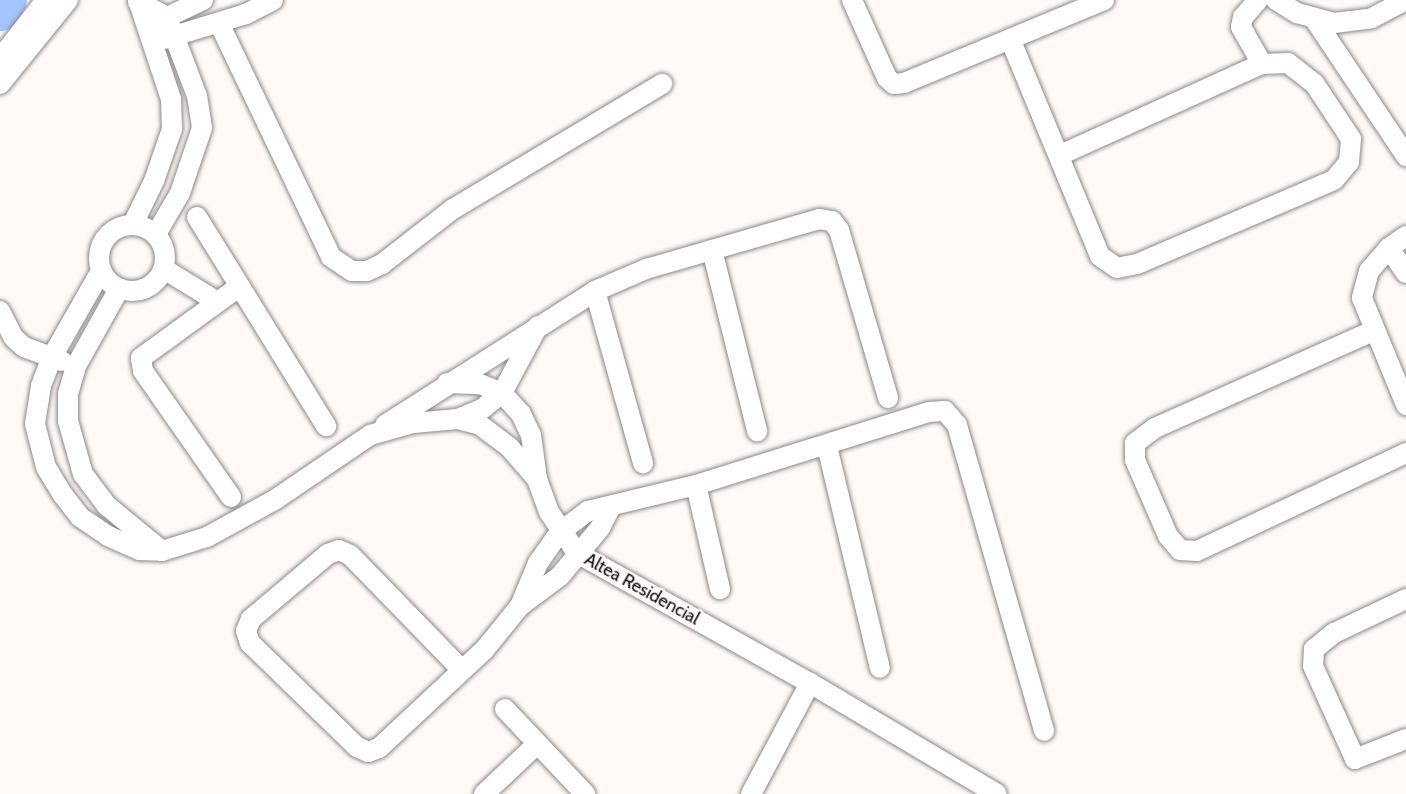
<!DOCTYPE html>
<html>
<head>
<meta charset="utf-8">
<style>
  body { margin:0 }
  #map { position:relative; width:1406px; height:794px; overflow:hidden; background:#fff9f8; font-family:Cabin,sans-serif }
  div>[style] { position:absolute }
  .river>* { height:39px; margin:-19.5px; padding:0 19.5px; transform-origin:19.5px; border-radius:19.5px; background:#a2c5ff }
  .roads { filter:drop-shadow(0 0 2px #8d8887) drop-shadow(0 0 2px #8d8887) }
  .street>* { height:20px; margin:-10px; padding:0 10px; transform-origin:10px; border-radius:10px; background:#fff }
  .street>.ring { margin:-10px; padding:0; box-sizing:content-box; background:none; border:20px solid #fff; border-radius:50% }
  span { translate:-50% -50%; white-space:nowrap; text-align:center; line-height:1.15; -webkit-text-stroke:4.5px #fff9f8; paint-order:stroke }
  .street-label { font-size:18px; color:#0f0d0d }
</style>
</head>
<body>
<div id="map">
  <div class="river">
    <div style="left:0;top:11px;width:13px;rotate:-58deg"></div>
  </div>
  <div class="roads">
    <div class="street">
      <div style="left:852px;top:0;width:85px;rotate:65.8deg"></div>
      <div style="left:887px;top:78px;width:9px;rotate:41deg"></div>
      <div style="left:894px;top:84px;width:10px;rotate:-6deg"></div>
      <div style="left:904px;top:83px;width:115px;rotate:-22.5deg"></div>
      <div style="left:1258px;top:0;width:23px;rotate:131deg"></div>
      <div style="left:1243px;top:17px;width:10px;rotate:101deg"></div>
      <div style="left:1241px;top:27px;width:43px;rotate:60.4deg"></div>
      <div style="left:1276px;top:0;width:25px;rotate:32deg"></div>
      <div style="left:1297px;top:13px;width:38px;rotate:15deg"></div>
      <div style="left:1334px;top:23px;width:38px;rotate:-7deg"></div>
      <div style="left:1372px;top:18px;width:38px;rotate:-28deg"></div>
      <div style="left:138px;top:2px;width:33px;rotate:27deg"></div>
      <div style="left:167px;top:17px;width:85px;rotate:69.2deg"></div>
      <div style="left:197px;top:96px;width:32px;rotate:81deg"></div>
      <div style="left:202px;top:128px;width:69px;rotate:108.7deg"></div>
      <div style="left:180px;top:193px;width:48px;rotate:120.3deg"></div>
      <div style="left:1315px;top:20px;width:164px;rotate:56.2deg"></div>
      <div style="left:157px;top:22px;width:51px;rotate:-25.6deg"></div>
      <div style="left:219px;top:23px;width:259px;rotate:64.4deg"></div>
      <div style="left:331px;top:257px;width:25px;rotate:34deg"></div>
      <div style="left:352px;top:271px;width:15px"></div>
      <div style="left:367px;top:271px;width:17px;rotate:-25deg"></div>
      <div style="left:382px;top:264px;width:90px;rotate:-37.8deg"></div>
      <div style="left:453px;top:209px;width:244px;rotate:-30.9deg"></div>
      <div style="left:164px;top:39px;width:86px;rotate:-17deg"></div>
      <div style="left:246px;top:14px;width:30px;rotate:-27deg"></div>
      <div style="left:0;top:59px;width:75px;rotate:-52.1deg"></div>
      <div style="left:0;top:84px;width:108px;rotate:-51deg"></div>
      <div style="left:1060px;top:155px;width:222px;rotate:-24.3deg"></div>
      <div style="left:1262px;top:64px;width:26px;rotate:-2deg"></div>
      <div style="left:1288px;top:63px;width:33px;rotate:38deg"></div>
      <div style="left:1314px;top:83px;width:67px;rotate:56.5deg"></div>
      <div style="left:1351px;top:139px;width:23px;rotate:95deg"></div>
      <div style="left:1349px;top:162px;width:23px;rotate:130deg"></div>
      <div style="left:1334px;top:180px;width:214px;rotate:156.9deg"></div>
      <div style="left:1137px;top:264px;width:20px;rotate:169deg"></div>
      <div style="left:1117px;top:268px;width:21px;rotate:-145deg"></div>
      <div style="left:1100px;top:256px;width:235px;rotate:-112.5deg"></div>
      <div style="left:1010px;top:39px;width:102px;rotate:-22.5deg"></div>
      <div style="left:197px;top:217px;width:246px;rotate:58.3deg"></div>
      <div style="left:133px;top:224px;width:48px;rotate:-64deg"></div>
      <div style="left:154px;top:181px;width:55px;rotate:-70.9deg"></div>
      <div style="left:172px;top:129px;width:30px;rotate:-92deg"></div>
      <div style="left:171px;top:99px;width:104px;rotate:-108.4deg"></div>
      <div class="ring" style="left:99px;top:225px;width:46px;height:46px"></div>
      <div style="left:1406px;top:236px;width:21px;rotate:145deg"></div>
      <div style="left:1389px;top:248px;width:30px;rotate:131deg"></div>
      <div style="left:1369px;top:271px;width:28px;rotate:105deg"></div>
      <div style="left:1362px;top:298px;width:116px;rotate:67.6deg"></div>
      <div style="left:1389px;top:248px;width:30px;rotate:56deg"></div>
      <div style="left:712px;top:250px;width:187px;rotate:76deg"></div>
      <div style="left:164px;top:269px;width:61px;rotate:31.6deg"></div>
      <div style="left:101px;top:271px;width:99px;rotate:119.7deg"></div>
      <div style="left:52px;top:357px;width:31px;rotate:111deg"></div>
      <div style="left:41px;top:386px;width:38px;rotate:99deg"></div>
      <div style="left:35px;top:424px;width:44px;rotate:75.7deg"></div>
      <div style="left:46px;top:467px;width:33px;rotate:59deg"></div>
      <div style="left:63px;top:495px;width:28px;rotate:52deg"></div>
      <div style="left:80px;top:517px;width:34px;rotate:34deg"></div>
      <div style="left:108px;top:536px;width:34px;rotate:24deg"></div>
      <div style="left:139px;top:550px;width:23px;rotate:2deg"></div>
      <div style="left:162px;top:551px;width:47px;rotate:-17.3deg"></div>
      <div style="left:207px;top:537px;width:79px;rotate:-28.8deg"></div>
      <div style="left:276px;top:499px;width:114px;rotate:-34.2deg"></div>
      <div style="left:370px;top:435px;width:45px;rotate:-15.6deg"></div>
      <div style="left:413px;top:423px;width:45px;rotate:-5.1deg"></div>
      <div style="left:458px;top:419px;width:23px;rotate:15deg"></div>
      <div style="left:480px;top:425px;width:38px;rotate:37deg"></div>
      <div style="left:510px;top:448px;width:41px;rotate:48.9deg"></div>
      <div style="left:537px;top:479px;width:35px;rotate:70deg"></div>
      <div style="left:549px;top:512px;width:50px;rotate:55.7deg"></div>
      <div style="left:577px;top:553px;width:267px;rotate:29.2deg"></div>
      <div style="left:810px;top:683px;width:217px;rotate:30.7deg"></div>
      <div style="left:119px;top:289px;width:88px;rotate:119.2deg"></div>
      <div style="left:76px;top:366px;width:29px;rotate:106deg"></div>
      <div style="left:68px;top:394px;width:27px;rotate:90deg"></div>
      <div style="left:68px;top:421px;width:55px;rotate:74.2deg"></div>
      <div style="left:83px;top:474px;width:39px;rotate:53deg"></div>
      <div style="left:106px;top:505px;width:72px;rotate:39.4deg"></div>
      <div style="left:595px;top:291px;width:179px;rotate:74.4deg"></div>
      <div style="left:0;top:311px;width:30px;rotate:63deg"></div>
      <div style="left:14px;top:338px;width:13px;rotate:42deg"></div>
      <div style="left:24px;top:347px;width:40px;rotate:20.2deg"></div>
      <div style="left:1373px;top:331px;width:239px;rotate:156deg"></div>
      <div style="left:1155px;top:428px;width:25px;rotate:143deg"></div>
      <div style="left:1135px;top:443px;width:17px;rotate:90deg"></div>
      <div style="left:1135px;top:460px;width:83px;rotate:66.5deg"></div>
      <div style="left:1168px;top:536px;width:18px;rotate:49deg"></div>
      <div style="left:1180px;top:550px;width:17px;rotate:3deg"></div>
      <div style="left:1197px;top:551px;width:231px;rotate:-25.1deg"></div>
      <div style="left:447px;top:383px;width:33px;rotate:2deg"></div>
      <div style="left:480px;top:384px;width:24px;rotate:22deg"></div>
      <div style="left:502px;top:393px;width:28px;rotate:48deg"></div>
      <div style="left:521px;top:414px;width:23px;rotate:65deg"></div>
      <div style="left:531px;top:435px;width:44px;rotate:82.2deg"></div>
      <div style="left:458px;top:419px;width:26px;rotate:-23deg"></div>
      <div style="left:482px;top:409px;width:26px;rotate:-39deg"></div>
      <div style="left:502px;top:393px;width:76px;rotate:-61.8deg"></div>
      <div style="left:385px;top:425px;width:249px;rotate:-32.5deg"></div>
      <div style="left:595px;top:291px;width:56px;rotate:-23.3deg"></div>
      <div style="left:646px;top:269px;width:180px;rotate:-16.1deg"></div>
      <div style="left:819px;top:219px;width:13px;rotate:9deg"></div>
      <div style="left:832px;top:221px;width:11px;rotate:52deg"></div>
      <div style="left:839px;top:230px;width:175px;rotate:73.7deg"></div>
      <div style="left:827px;top:446px;width:228px;rotate:76.6deg"></div>
      <div style="left:696px;top:485px;width:107px;rotate:77deg"></div>
      <div style="left:231px;top:497px;width:154px;rotate:-124.9deg"></div>
      <div style="left:143px;top:371px;width:13px;rotate:-99deg"></div>
      <div style="left:141px;top:358px;width:122px;rotate:-36deg"></div>
      <div style="left:1406px;top:599px;width:80px;rotate:154.7deg"></div>
      <div style="left:1334px;top:633px;width:26px;rotate:141deg"></div>
      <div style="left:1314px;top:649px;width:17px;rotate:93deg"></div>
      <div style="left:1313px;top:666px;width:102px;rotate:65.7deg"></div>
      <div style="left:1355px;top:759px;width:55px;rotate:-21.4deg"></div>
      <div style="left:520px;top:606px;width:47px;rotate:-67.3deg"></div>
      <div style="left:538px;top:563px;width:38px;rotate:-55deg"></div>
      <div style="left:560px;top:532px;width:35px;rotate:-37deg"></div>
      <div style="left:588px;top:511px;width:111px;rotate:-13.5deg"></div>
      <div style="left:696px;top:485px;width:244px;rotate:-17.4deg"></div>
      <div style="left:929px;top:412px;width:16px;rotate:-4deg"></div>
      <div style="left:945px;top:411px;width:18px;rotate:49deg"></div>
      <div style="left:957px;top:425px;width:318px;rotate:74.1deg"></div>
      <div style="left:461px;top:669px;width:159px;rotate:-134.2deg"></div>
      <div style="left:350px;top:555px;width:12px;rotate:-156deg"></div>
      <div style="left:339px;top:550px;width:12px;rotate:160deg"></div>
      <div style="left:328px;top:554px;width:101px;rotate:139.8deg"></div>
      <div style="left:251px;top:619px;width:13px;rotate:113deg"></div>
      <div style="left:246px;top:631px;width:13px;rotate:72deg"></div>
      <div style="left:250px;top:643px;width:149px;rotate:44.2deg"></div>
      <div style="left:357px;top:747px;width:12px;rotate:24deg"></div>
      <div style="left:368px;top:752px;width:12px;rotate:-20deg"></div>
      <div style="left:379px;top:748px;width:145px;rotate:-43deg"></div>
      <div style="left:485px;top:649px;width:55px;rotate:-50.9deg"></div>
      <div style="left:520px;top:606px;width:50px;rotate:-36.9deg"></div>
      <div style="left:560px;top:576px;width:62px;rotate:-50.2deg"></div>
      <div style="left:600px;top:528px;width:22px;rotate:-63deg"></div>
      <div style="left:505px;top:709px;width:117px;rotate:46.7deg"></div>
      <div style="left:484px;top:794px;width:73px;rotate:-43.3deg"></div>
      <div style="left:751px;top:794px;width:126px;rotate:-62deg"></div>
    </div>
  </div>
  <div class="street-label">
    <span style="left:642px;top:589px;rotate:29deg">Altea Residencial</span>
  </div>
</div>
</body>
</html>
